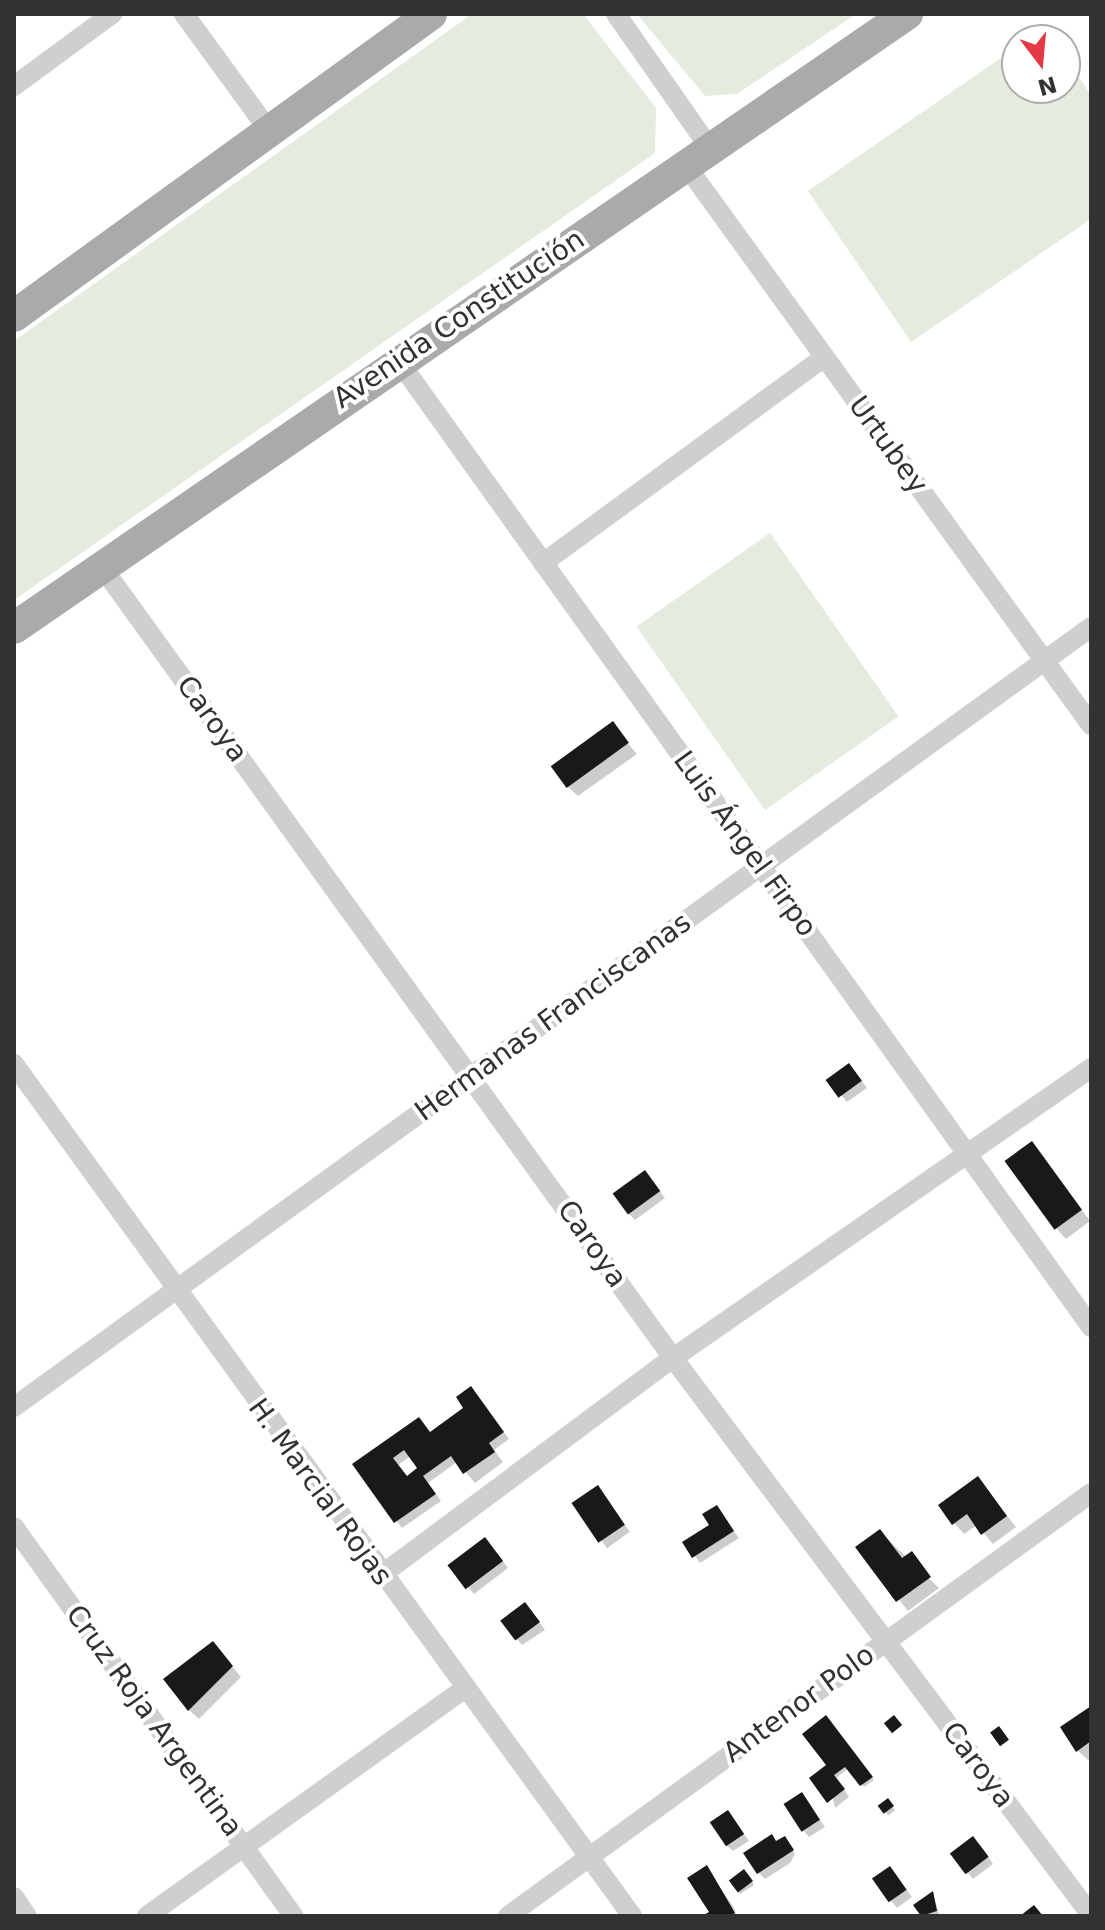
<!DOCTYPE html>
<meta charset="utf-8">
<style>
body{margin:0}
#map{position:relative;width:1105px;height:1930px;overflow:hidden;background:#fff;font-family:"DejaVu Sans",sans-serif}
div>[style]{position:absolute}
.green>*{inset:0;background:#e5ebde;transform-origin:0 0}
.shadow>*{inset:0;background:#0003;transform-origin:0 0}
.building>*{inset:0;background:#191919;transform-origin:0 0}
.minor>*{height:20px;margin:-10px;padding:0 10px;transform-origin:10px;border-radius:10px;background:#cfcfcf}
.primary>*{height:32px;margin:-16px;padding:0 16px;transform-origin:16px;border-radius:16px;background:#aaa}
span{translate:-50% -50%;white-space:nowrap;text-align:center;line-height:1.15;-webkit-text-stroke:8px #fff;paint-order:stroke}
.street-label{font-size:28px;color:#323232}
.frame{position:absolute;inset:0;border:16px solid #323232;pointer-events:none}
.north{position:absolute;left:1001px;top:24px;width:80px;height:80px;box-sizing:border-box;background:#fff;border:2px solid #adadad;border-radius:50%;rotate:164deg;font-size:22px;font-weight:700;line-height:32px;text-align:center;color:#323232}
.north::after{content:'';display:block;margin:auto;width:28px;height:36px;background:#e43945;clip-path:polygon(50% 0,100% 100%,50% 72%,0 100%)}
</style>
<div id="map">
<div class="green">
<i style="clip-path:polygon(472px 14px,583px 14px,656px 108px,655px 153px,14px 600px,14px 341px)"></i>
<i style="clip-path:polygon(637px 14px,856px 14px,737px 94px,705px 96px)"></i>
<i style="clip-path:polygon(1017px 47px,1017px 88px,1065px 88px,1065px 57px,1091px 95px,1091px 219px,911px 342px,808px 191px)"></i>
<i style="left:770px;top:533px;width:224px;height:163px;rotate:55deg"></i>
</div>
<div class="shadow">
<i style="clip-path:polygon(618px 732px,637px 754px,578px 796px,567px 786px)"></i>
<i style="clip-path:polygon(855px 1072px,867px 1088px,847px 1102px,829px 1080px)"></i>
<i style="clip-path:polygon(1032px 1144px,1090px 1221px,1066px 1239px,1056px 1228px)"></i>
<i style="clip-path:polygon(645px 1172px,665px 1198px,635px 1220px,628px 1213px)"></i>
<i style="clip-path:polygon(evenodd,471px 1388px,509px 1439px,494px 1450px,503px 1462px,475px 1483px,457px 1462px,428px 1483px,441px 1501px,402px 1528px,355px 1465px,431px 1433px,463px 1410px,471px 1388px,411px 1456px,420px 1469px,408px 1478px,398px 1465px,411px 1456px)"></i>
<i style="clip-path:polygon(978px 1479px,1016px 1527px,993px 1544px,977px 1525px,964px 1534px,954px 1523px)"></i>
<i style="left:598px;top:1488px;width:54px;height:28px;rotate:54deg"></i>
<i style="clip-path:polygon(716px 1507px,739px 1538px,700px 1563px,685px 1543px,711px 1526px)"></i>
<i style="clip-path:polygon(880px 1532px,939px 1588px,908px 1611px,858px 1548px)"></i>
<i style="clip-path:polygon(491px 1546px,508px 1568px,474px 1594px,451px 1566px)"></i>
<i style="clip-path:polygon(531px 1611px,545px 1630px,522px 1645px,502px 1620px)"></i>
<i style="clip-path:polygon(213px 1644px,241px 1677px,199px 1719px,189px 1710px)"></i>
<i style="clip-path:polygon(1091px 1709px,1091px 1758px,1088px 1760px,1077px 1750px)"></i>
<i style="clip-path:polygon(854px 1754px,874px 1780px,864px 1787px,849px 1768px,836px 1778px,849px 1797px,835px 1808px,826px 1767px)"></i>
<i style="clip-path:polygon(802px 1795px,825px 1827px,809px 1837px,803px 1830px)"></i>
<i style="left:887px;top:1800px;width:13px;height:9px;rotate:51deg"></i>
<i style="clip-path:polygon(728px 1813px,749px 1841px,733px 1851px,726px 1845px)"></i>
<i style="clip-path:polygon(787px 1842px,795px 1854px,790px 1863px,765px 1879px,758px 1872px,778px 1843px)"></i>
<i style="clip-path:polygon(980px 1845px,993px 1864px,973px 1879px,953px 1854px)"></i>
<i style="clip-path:polygon(706px 1868px,733px 1906px,737px 1916px,706px 1916px,712px 1912px)"></i>
<i style="clip-path:polygon(747px 1874px,754px 1885px,740px 1894px,730px 1880px)"></i>
<i style="clip-path:polygon(896px 1875px,912px 1897px,897px 1908px,874px 1880px)"></i>
<i style="clip-path:polygon(933px 1894px,939px 1914px,923px 1916px,916px 1906px)"></i>
</div>
<div class="building">
<i style="left:613px;top:721px;width:27px;height:77px;rotate:54deg"></i>
<i style="left:849px;top:1063px;width:22px;height:29px;rotate:54deg"></i>
<i style="left:1032px;top:1141px;width:85px;height:34px;rotate:54deg"></i>
<i style="left:645px;top:1170px;width:26px;height:40px;rotate:54deg"></i>
<i style="clip-path:polygon(evenodd,471px 1386px,504px 1432px,489px 1443px,495px 1452px,463px 1474px,451px 1456px,423px 1476px,436px 1494px,394px 1523px,352px 1464px,419px 1417px,430px 1432px,463px 1408px,456px 1397px,471px 1386px,404px 1450px,417px 1468px,407px 1476px,393px 1458px,404px 1450px)"></i>
<i style="clip-path:polygon(978px 1476px,1007px 1516px,981px 1535px,967px 1514px,952px 1525px,938px 1505px)"></i>
<i style="left:598px;top:1485px;width:48px;height:32px;rotate:56deg"></i>
<i style="clip-path:polygon(717px 1505px,734px 1531px,692px 1558px,682px 1542px,709px 1525px,702px 1514px)"></i>
<i style="clip-path:polygon(880px 1529px,902px 1558px,912px 1551px,931px 1577px,896px 1602px,855px 1547px)"></i>
<i style="left:485px;top:1537px;width:30px;height:47px;rotate:53deg"></i>
<i style="left:525px;top:1602px;width:25px;height:31px;rotate:53deg"></i>
<i style="clip-path:polygon(213px 1641px,233px 1666px,188px 1711px,163px 1679px)"></i>
<i style="clip-path:polygon(1091px 1706px,1091px 1741px,1076px 1752px,1060px 1727px)"></i>
<i style="clip-path:polygon(826px 1715px,873px 1777px,860px 1786px,845px 1767px,834px 1775px,845px 1789px,827px 1803px,809px 1778px,826px 1765px,802px 1734px)"></i>
<i style="left:894px;top:1715px;width:13px;height:13px;rotate:51deg"></i>
<i style="left:999px;top:1726px;width:17px;height:11px;rotate:54deg"></i>
<i style="left:802px;top:1792px;width:33px;height:22px;rotate:57deg"></i>
<i style="left:888px;top:1798px;width:10px;height:13px;rotate:53deg"></i>
<i style="left:728px;top:1810px;width:29px;height:22px;rotate:56deg"></i>
<i style="clip-path:polygon(772px 1834px,776px 1841px,785px 1836px,794px 1850px,757px 1874px,743px 1853px)"></i>
<i style="left:973px;top:1836px;width:26px;height:29px;rotate:53deg"></i>
<i style="clip-path:polygon(707px 1865px,735px 1913px,730px 1916px,702px 1916px,709px 1912px,687px 1878px)"></i>
<i style="left:890px;top:1866px;width:29px;height:22px;rotate:55deg"></i>
<i style="left:744px;top:1869px;width:15px;height:19px;rotate:53deg"></i>
<i style="clip-path:polygon(933px 1891px,937px 1911px,921px 1916px,913px 1905px)"></i>
<i style="clip-path:polygon(1034px 1905px,1043px 1916px,1020px 1916px)"></i>
</div>
<div class="minor">
<i style="left:184px;top:14px;width:146px;rotate:53.9deg"></i>
<i style="left:616px;top:14px;width:162px;rotate:55deg"></i>
<i style="left:14px;top:86px;width:122px;rotate:-36.3deg"></i>
<i style="left:685px;top:164px;width:693px;rotate:54.11deg"></i>
<i style="left:398px;top:360px;width:1190px;rotate:54.37deg"></i>
<i style="left:543px;top:563px;width:348px;rotate:-36.2deg"></i>
<i style="left:102px;top:567px;width:976px;rotate:54.18deg"></i>
<i style="left:673px;top:1358px;width:696px;rotate:53.11deg"></i>
<i style="left:14px;top:1064px;width:1053px;rotate:54.04deg"></i>
<i style="left:14px;top:1407px;width:1330px;rotate:-35.91deg"></i>
<i style="left:14px;top:1527px;width:479px;rotate:54.3deg"></i>
<i style="left:380px;top:1576px;width:365px;rotate:-36.7deg"></i>
<i style="left:673px;top:1358px;width:509px;rotate:-34.75deg"></i>
<i style="left:14px;top:1897px;width:23px;rotate:56deg"></i>
<i style="left:147px;top:1916px;width:388px;rotate:-35.6deg"></i>
<i style="left:508px;top:1916px;width:720px;rotate:-35.96deg"></i>
</div>
<div class="primary">
<i style="left:14px;top:316px;width:515px;rotate:-35.91deg"></i>
<i style="left:14px;top:628px;width:1084px;rotate:-34.51deg"></i>
</div>
<div class="street-label">
<span style="left:459px;top:319px;rotate:-34deg">Avenida Constitución</span>
<span style="left:888px;top:445px;rotate:54deg">Urtubey</span>
<span style="left:212px;top:719px;rotate:54deg">Caroya</span>
<span style="left:745px;top:844px;rotate:54deg">Luis Ángel Firpo</span>
<span style="left:553px;top:1017px;rotate:-36deg">Hermanas Franciscanas</span>
<span style="left:592px;top:1244px;rotate:55deg">Caroya</span>
<span style="left:320px;top:1492px;rotate:54deg">H. Marcial Rojas</span>
<span style="left:799px;top:1704px;rotate:-36deg">Antenor Polo</span>
<span style="left:154px;top:1721px;rotate:54deg">Cruz Roja Argentina</span>
<span style="left:978px;top:1765px;rotate:53deg">Caroya</span>
</div>
<div class="frame"></div>
<div class="north">N</div>
</div>
